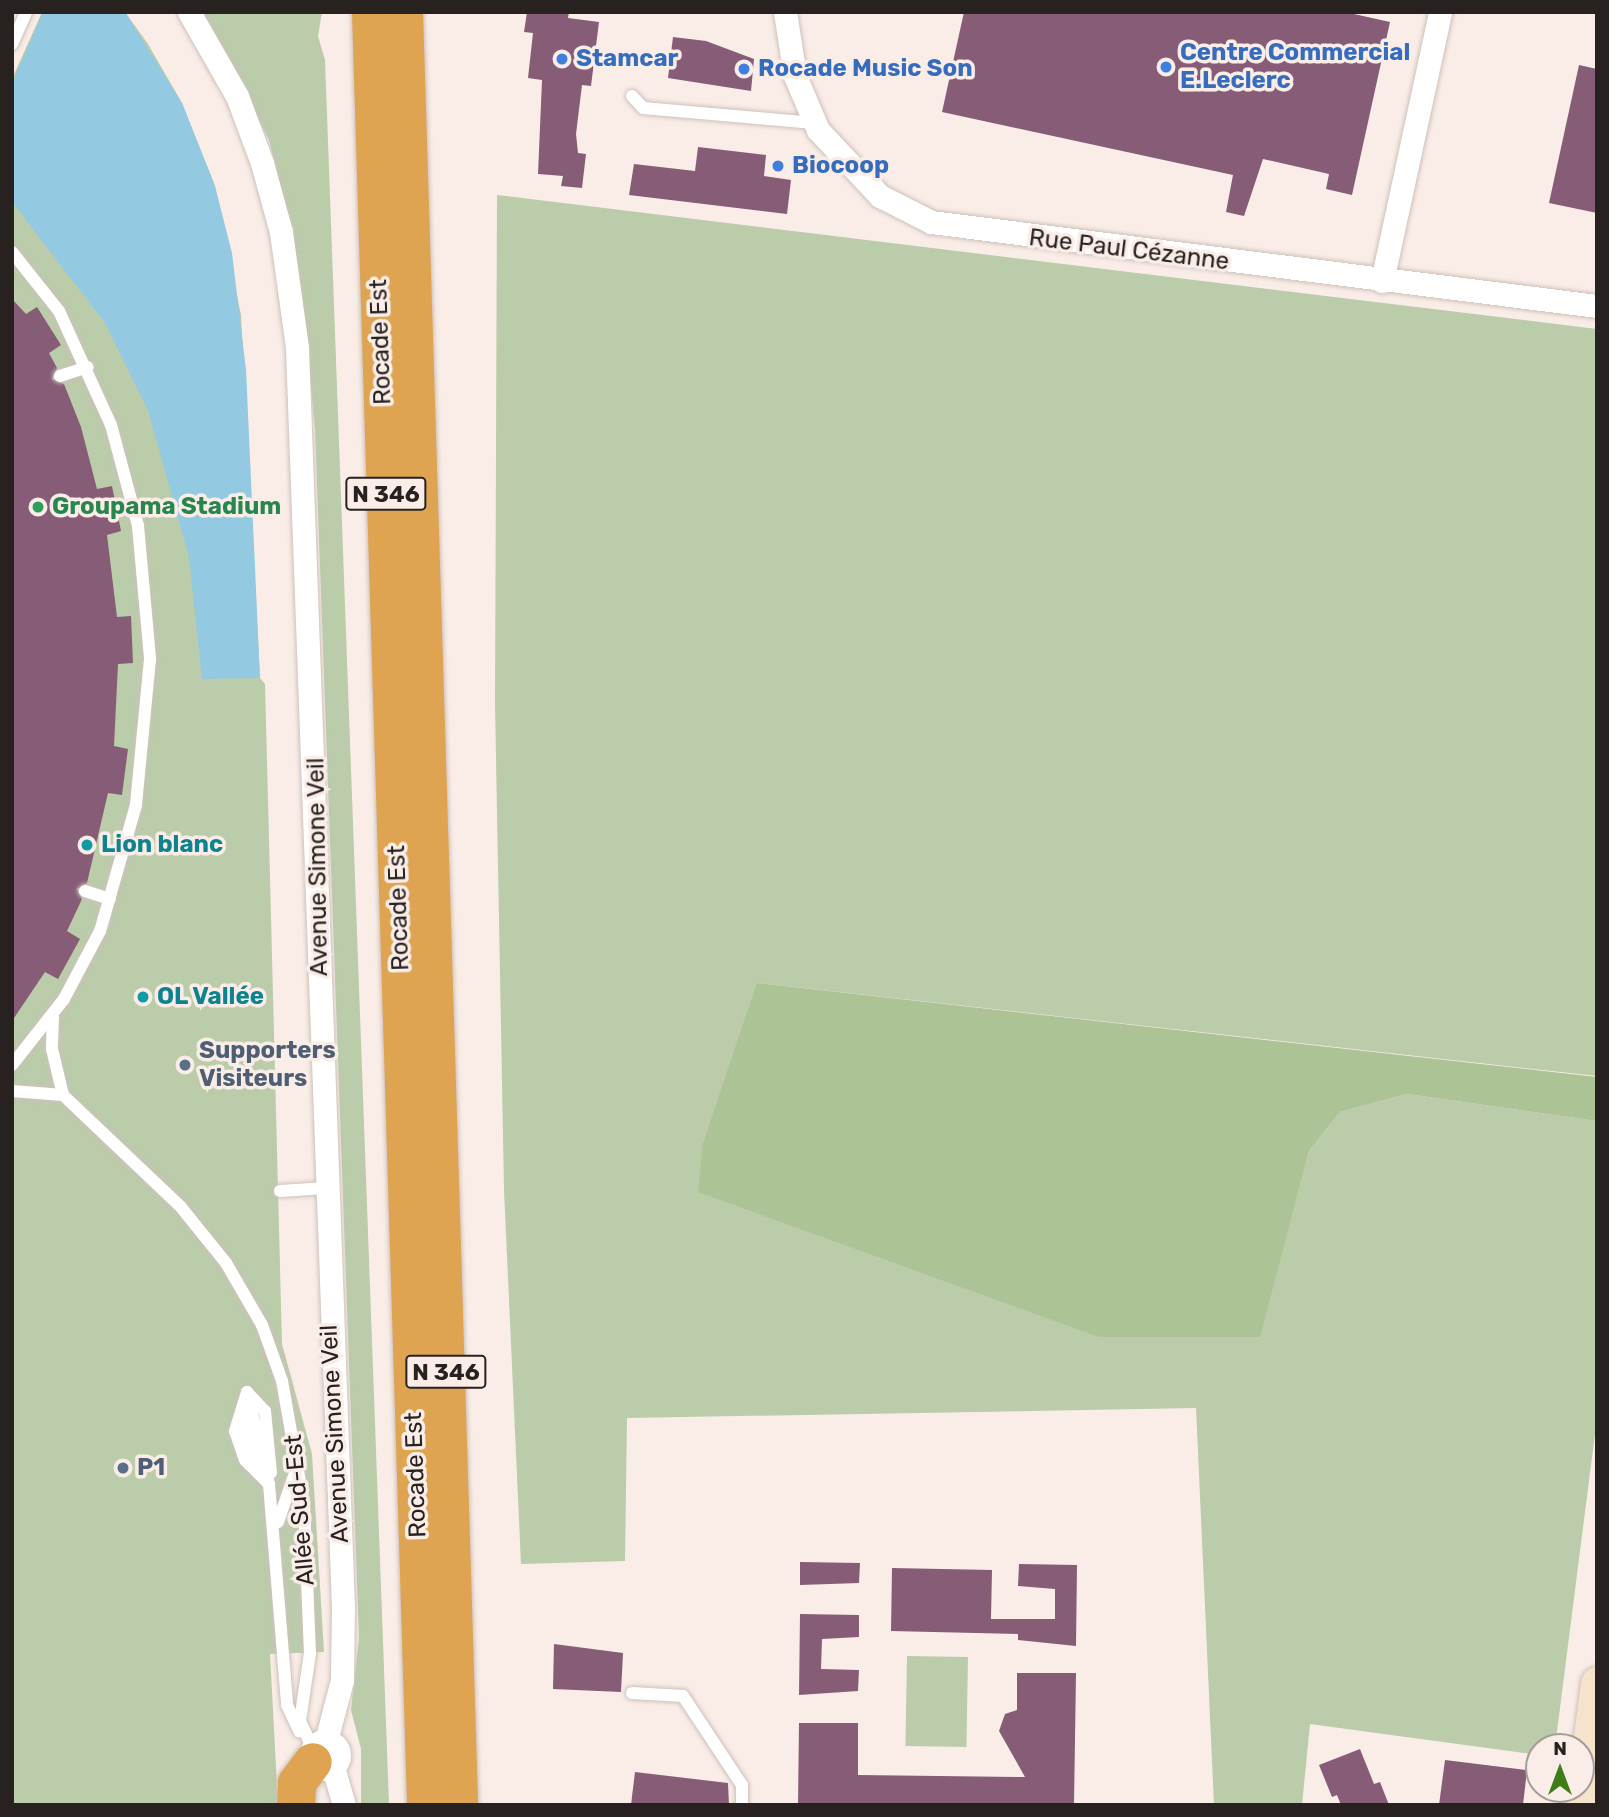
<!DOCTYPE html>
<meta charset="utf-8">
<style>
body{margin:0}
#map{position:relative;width:1609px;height:1817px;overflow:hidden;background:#faede7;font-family:Rubik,sans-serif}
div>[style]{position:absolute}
.green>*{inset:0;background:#baccaa;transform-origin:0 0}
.forest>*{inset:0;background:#acc396}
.water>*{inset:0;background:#93c9e1}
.building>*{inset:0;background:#865c76}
.roads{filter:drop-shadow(0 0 2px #cec1bb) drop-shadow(0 0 2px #cec1bb)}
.lane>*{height:12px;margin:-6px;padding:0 6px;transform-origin:6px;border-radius:6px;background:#fff}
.street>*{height:23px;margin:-11.5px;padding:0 11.5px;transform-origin:11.5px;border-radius:11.5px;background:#fff}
.street>.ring{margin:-11.5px;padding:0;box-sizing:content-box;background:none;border:23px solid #fff;border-radius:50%}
.secondary>*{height:33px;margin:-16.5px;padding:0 16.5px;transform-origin:16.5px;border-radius:16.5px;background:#f5e4cb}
.highway>*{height:38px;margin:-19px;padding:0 19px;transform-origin:19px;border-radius:19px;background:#dea452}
.dots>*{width:19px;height:19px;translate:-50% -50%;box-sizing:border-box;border:4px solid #faede7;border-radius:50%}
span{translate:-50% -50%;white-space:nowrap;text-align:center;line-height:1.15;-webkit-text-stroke:7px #faede7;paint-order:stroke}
.shield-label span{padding:2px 5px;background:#faede7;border:2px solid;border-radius:5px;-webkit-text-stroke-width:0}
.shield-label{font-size:23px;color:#272220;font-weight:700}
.shop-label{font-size:24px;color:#366cbe;font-weight:700}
.left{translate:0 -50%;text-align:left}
.street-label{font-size:24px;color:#272220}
.leisure-label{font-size:24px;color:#27864d;font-weight:700}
.culture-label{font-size:24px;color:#0d838f;font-weight:700}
.service-label{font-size:24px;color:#4e5e75;font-weight:700}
.frame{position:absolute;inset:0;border:14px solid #272220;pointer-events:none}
.north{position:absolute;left:1525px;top:1733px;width:70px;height:70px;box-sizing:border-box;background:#faede7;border:2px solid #a69c97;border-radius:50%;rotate:0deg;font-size:19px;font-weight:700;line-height:28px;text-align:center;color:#272220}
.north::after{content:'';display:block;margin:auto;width:24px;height:32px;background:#3e7c18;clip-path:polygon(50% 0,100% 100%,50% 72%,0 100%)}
</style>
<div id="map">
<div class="green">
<i style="clip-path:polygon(42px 12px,125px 12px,148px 44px,182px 103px,215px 186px,241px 315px,260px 678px,265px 684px,282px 1344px,312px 1454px,324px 1652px,270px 1654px,278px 1805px,12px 1805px,12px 79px)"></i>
<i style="clip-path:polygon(202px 12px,322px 12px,318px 36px,325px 60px,389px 1805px,361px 1805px,361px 1749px,351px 1710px,359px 1638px,315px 429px,305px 325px,291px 229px,269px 140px)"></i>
<i style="clip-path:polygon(497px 195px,1597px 329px,1597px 1076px,758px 983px,703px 1142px,1259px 1337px,1309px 1151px,1340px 1112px,1407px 1094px,1597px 1121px,1597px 1418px,1555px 1747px,1539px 1747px,1539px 1755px,1310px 1724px,1302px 1805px,1214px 1805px,1196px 1408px,627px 1418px,625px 1561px,521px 1564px,504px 1190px,495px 704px)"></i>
<i style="left:907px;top:1656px;width:61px;height:90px;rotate:1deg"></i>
</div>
<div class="forest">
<i style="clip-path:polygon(757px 983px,1597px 1077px,1597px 1121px,1407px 1094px,1340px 1112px,1309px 1151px,1260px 1337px,1099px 1337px,698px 1192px,703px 1142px)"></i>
</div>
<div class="water">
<i style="clip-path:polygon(43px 12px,125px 12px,182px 103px,215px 186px,232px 253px,246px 370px,260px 678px,202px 679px,189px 557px,148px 410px,105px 323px,12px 202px,12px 83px)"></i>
</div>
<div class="building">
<i style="clip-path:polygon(527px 12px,569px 12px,568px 18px,599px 22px,591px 86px,582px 85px,576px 134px,578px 153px,586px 154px,582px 188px,561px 186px,563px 176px,538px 174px,542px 80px,528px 78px,533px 33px,524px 32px)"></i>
<i style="clip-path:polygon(964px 12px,1345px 12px,1390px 22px,1352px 195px,1326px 189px,1329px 174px,1263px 159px,1244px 216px,1226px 212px,1233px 175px,942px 112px)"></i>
<i style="clip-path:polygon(673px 37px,706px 41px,754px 59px,751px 91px,668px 78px)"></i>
<i style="clip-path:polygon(1579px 65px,1597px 69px,1597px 213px,1549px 203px)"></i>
<i style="clip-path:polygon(698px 147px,766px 155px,764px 176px,791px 180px,787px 214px,629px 195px,634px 164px,695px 171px)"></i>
<i style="clip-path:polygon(12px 299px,26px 314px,37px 307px,61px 345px,49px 353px,57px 368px,52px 379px,64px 384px,81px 427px,97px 489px,112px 486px,121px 531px,107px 535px,117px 617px,131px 616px,133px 663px,118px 664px,114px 746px,128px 749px,122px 795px,108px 793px,87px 883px,77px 889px,82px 899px,67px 931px,80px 939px,58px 979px,45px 972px,12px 1021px)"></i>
<i style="clip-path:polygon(800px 1562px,860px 1563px,859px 1583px,800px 1585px)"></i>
<i style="clip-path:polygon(1019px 1564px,1077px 1565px,1076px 1646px,1018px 1640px,1018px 1634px,891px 1631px,892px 1568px,992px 1570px,991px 1619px,1055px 1619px,1055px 1589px,1018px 1586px)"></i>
<i style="clip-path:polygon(800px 1614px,859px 1615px,859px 1637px,822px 1639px,821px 1669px,859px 1670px,858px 1691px,799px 1695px)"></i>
<i style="clip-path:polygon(554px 1644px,623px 1653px,621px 1692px,553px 1689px)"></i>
<i style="clip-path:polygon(1017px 1673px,1076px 1673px,1074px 1805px,798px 1805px,799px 1723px,858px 1723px,858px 1775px,1025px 1777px,999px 1731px,1005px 1714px,1017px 1710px)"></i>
<i style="clip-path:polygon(1360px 1749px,1374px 1784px,1380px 1782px,1389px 1805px,1341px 1805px,1337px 1795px,1332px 1797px,1319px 1765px)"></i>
<i style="clip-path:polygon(1445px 1760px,1527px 1770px,1523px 1805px,1439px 1805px)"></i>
<i style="clip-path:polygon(635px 1772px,728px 1783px,729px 1805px,631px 1805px)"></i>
</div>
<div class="roads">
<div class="lane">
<i style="left:12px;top:44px;width:35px;rotate:-66deg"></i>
<i style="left:632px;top:96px;width:16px;rotate:47deg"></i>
<i style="left:643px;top:108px;width:172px;rotate:5deg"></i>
<i style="left:12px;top:252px;width:75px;rotate:51.5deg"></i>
<i style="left:59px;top:311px;width:125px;rotate:65.5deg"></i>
<i style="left:111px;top:425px;width:105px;rotate:75deg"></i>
<i style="left:138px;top:526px;width:134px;rotate:84.8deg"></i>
<i style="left:150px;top:659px;width:147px;rotate:95.5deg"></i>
<i style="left:136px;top:805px;width:131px;rotate:105.9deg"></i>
<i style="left:100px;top:931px;width:77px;rotate:117.9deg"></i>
<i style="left:64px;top:999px;width:84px;rotate:128.2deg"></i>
<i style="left:60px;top:376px;width:29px;rotate:-18deg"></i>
<i style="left:85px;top:891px;width:26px;rotate:18deg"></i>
<i style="left:53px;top:1016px;width:33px;rotate:92deg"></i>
<i style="left:52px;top:1049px;width:47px;rotate:76.6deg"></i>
<i style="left:63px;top:1095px;width:161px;rotate:43.5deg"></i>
<i style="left:180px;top:1206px;width:73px;rotate:51.1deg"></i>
<i style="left:226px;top:1263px;width:72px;rotate:59.9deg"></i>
<i style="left:262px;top:1325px;width:59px;rotate:70.3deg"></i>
<i style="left:282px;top:1381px;width:126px;rotate:79.9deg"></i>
<i style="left:304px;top:1505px;width:148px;rotate:87.7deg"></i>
<i style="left:310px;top:1653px;width:69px;rotate:98.4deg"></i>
<i style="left:300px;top:1721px;width:31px;rotate:65deg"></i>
<i style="left:12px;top:1091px;width:51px;rotate:4.5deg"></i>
<i style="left:280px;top:1191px;width:46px;rotate:-3.7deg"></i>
<i style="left:247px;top:1392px;width:95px;rotate:76.6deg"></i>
<i style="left:269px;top:1484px;width:222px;rotate:85.3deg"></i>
<i style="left:287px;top:1705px;width:29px;rotate:65deg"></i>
<i style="left:247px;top:1392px;width:41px;rotate:107.1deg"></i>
<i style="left:235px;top:1431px;width:31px;rotate:71deg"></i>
<i style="left:245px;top:1460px;width:34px;rotate:45deg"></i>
<i style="left:247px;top:1392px;width:26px;rotate:47deg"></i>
<i style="left:265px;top:1411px;width:62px;rotate:84.5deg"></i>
<i style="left:245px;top:1403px;width:40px;rotate:85.7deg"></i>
<i style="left:248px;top:1443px;width:28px;rotate:64deg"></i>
<i style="left:278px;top:1522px;width:58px;rotate:-70.9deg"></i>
<i style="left:632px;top:1693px;width:51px;rotate:3.4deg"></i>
<i style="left:683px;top:1696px;width:107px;rotate:56.5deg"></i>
<i style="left:742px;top:1785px;width:20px;rotate:90deg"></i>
</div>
<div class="street">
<i style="left:189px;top:12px;width:97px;rotate:60.3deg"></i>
<i style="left:237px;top:96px;width:72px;rotate:69.5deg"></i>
<i style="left:262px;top:163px;width:72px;rotate:74.6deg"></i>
<i style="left:281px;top:232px;width:117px;rotate:82.1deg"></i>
<i style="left:297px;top:348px;width:1259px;rotate:87.91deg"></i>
<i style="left:343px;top:1606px;width:74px;rotate:90.8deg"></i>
<i style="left:342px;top:1680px;width:63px;rotate:104.7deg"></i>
<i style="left:785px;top:12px;width:65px;rotate:81.1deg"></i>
<i style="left:795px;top:76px;width:59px;rotate:66.9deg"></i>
<i style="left:818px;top:130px;width:91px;rotate:46.8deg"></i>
<i style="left:880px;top:196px;width:57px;rotate:27deg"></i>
<i style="left:931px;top:222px;width:671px;rotate:7.19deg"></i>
<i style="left:1382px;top:281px;width:275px;rotate:-77.8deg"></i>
<i class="ring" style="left:311px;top:1741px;width:5px;height:5px"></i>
<i style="left:333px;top:1767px;width:40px;rotate:74deg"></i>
</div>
<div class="secondary">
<i style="left:1581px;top:1805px;width:123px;rotate:-82.5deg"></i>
</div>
<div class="highway">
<i style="left:371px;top:12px;width:1794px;rotate:88.24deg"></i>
<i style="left:404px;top:12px;width:1794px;rotate:88.24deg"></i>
<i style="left:296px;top:1805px;width:22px;rotate:-87deg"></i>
<i style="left:297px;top:1783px;width:26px;rotate:-53deg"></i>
</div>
</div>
<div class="dots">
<i style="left:562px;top:59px;background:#3f7fe0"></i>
<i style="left:1166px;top:67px;background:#3f7fe0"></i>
<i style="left:744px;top:69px;background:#3f7fe0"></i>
<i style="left:778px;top:166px;background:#3f7fe0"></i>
<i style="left:38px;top:507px;background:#2e9e5b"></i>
<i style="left:87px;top:845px;background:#0f9aa8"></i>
<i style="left:143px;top:997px;background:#0f9aa8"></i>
<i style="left:185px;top:1065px;background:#5c6f8a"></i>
<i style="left:123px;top:1468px;background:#5c6f8a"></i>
</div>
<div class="shield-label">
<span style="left:386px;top:494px">N 346</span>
<span style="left:446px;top:1372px">N 346</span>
</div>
<div class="shop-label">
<span class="left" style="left:1180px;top:67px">Centre Commercial<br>E.Leclerc</span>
<span class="left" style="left:576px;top:59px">Stamcar</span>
<span class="left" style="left:758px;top:69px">Rocade Music Son</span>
<span class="left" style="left:792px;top:166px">Biocoop</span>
</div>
<div class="street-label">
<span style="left:1129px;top:250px;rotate:7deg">Rue Paul Cézanne</span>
<span style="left:381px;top:342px;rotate:-92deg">Rocade Est</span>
<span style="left:318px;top:867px;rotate:-91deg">Avenue Simone Veil</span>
<span style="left:399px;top:908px;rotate:-92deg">Rocade Est</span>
<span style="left:335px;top:1434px;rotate:-93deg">Avenue Simone Veil</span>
<span style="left:416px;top:1475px;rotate:-92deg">Rocade Est</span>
<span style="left:300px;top:1510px;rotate:-95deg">Allée Sud-Est</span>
</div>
<div class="leisure-label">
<span class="left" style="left:52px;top:507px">Groupama Stadium</span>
</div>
<div class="culture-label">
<span class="left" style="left:101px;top:845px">Lion blanc</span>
<span class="left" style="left:157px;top:997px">OL Vallée</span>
</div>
<div class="service-label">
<span class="left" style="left:199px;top:1065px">Supporters<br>Visiteurs</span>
<span class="left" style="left:137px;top:1468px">P1</span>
</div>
<div class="frame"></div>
<div class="north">N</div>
</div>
